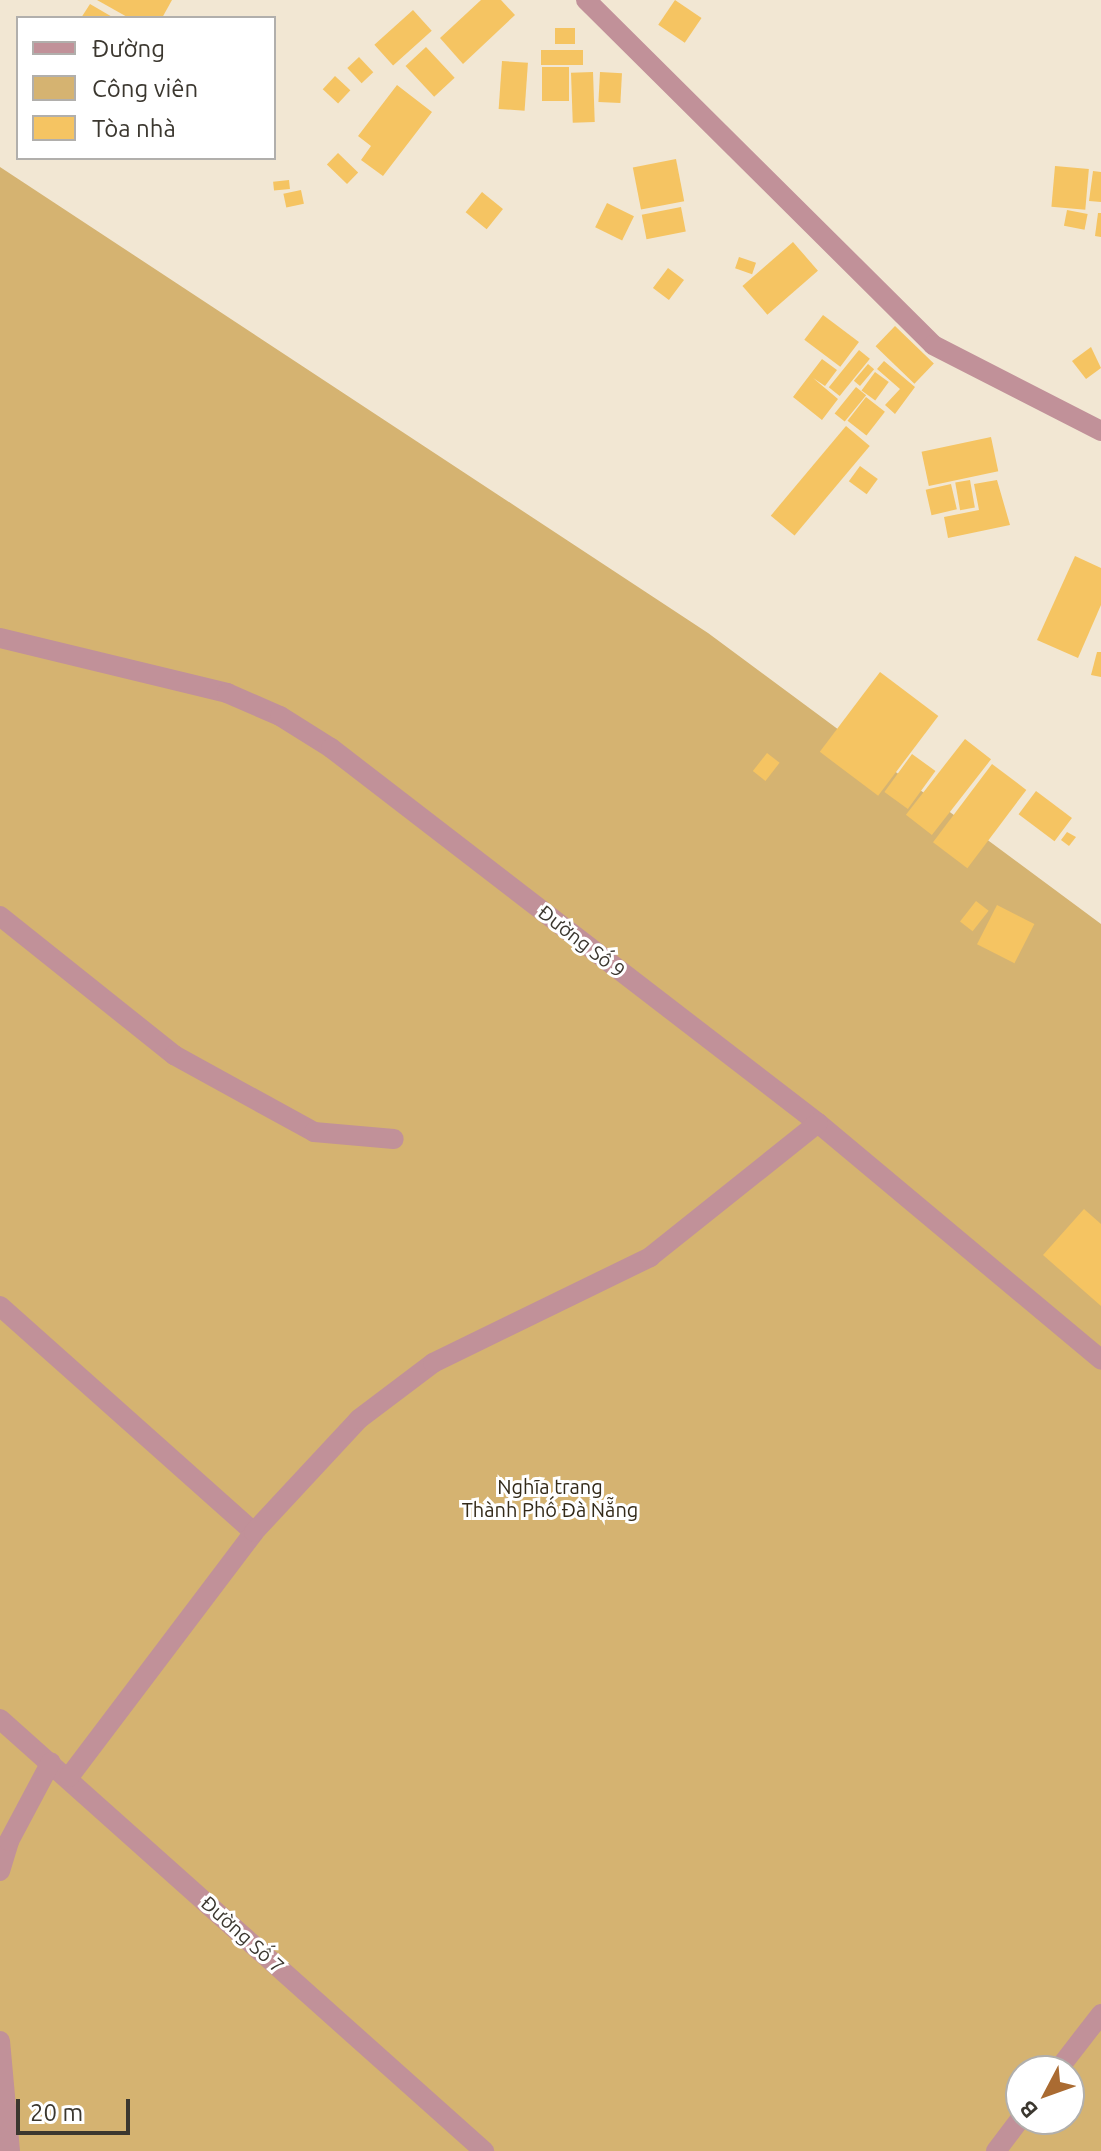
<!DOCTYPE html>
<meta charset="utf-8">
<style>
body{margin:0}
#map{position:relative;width:1101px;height:2151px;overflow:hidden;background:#f2e7d3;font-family:Ubuntu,sans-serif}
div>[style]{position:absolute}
.green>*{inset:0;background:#d5b371}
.building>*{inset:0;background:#f5c462;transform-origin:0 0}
.minor>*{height:20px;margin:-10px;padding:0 10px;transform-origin:10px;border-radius:10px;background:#c19199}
span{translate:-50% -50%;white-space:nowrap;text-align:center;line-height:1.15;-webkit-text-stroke:6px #fff;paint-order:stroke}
.street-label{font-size:20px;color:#3b372f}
.park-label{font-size:20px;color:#332a19}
.legend{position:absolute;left:16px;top:16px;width:260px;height:144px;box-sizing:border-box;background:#fff;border:2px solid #b1afac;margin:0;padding:10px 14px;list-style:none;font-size:24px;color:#3b372f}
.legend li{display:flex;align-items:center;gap:16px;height:40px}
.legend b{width:40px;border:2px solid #b1afac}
.north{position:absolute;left:1005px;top:2055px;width:80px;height:80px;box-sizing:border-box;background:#fff;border:2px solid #b1afac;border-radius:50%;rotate:229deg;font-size:22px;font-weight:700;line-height:32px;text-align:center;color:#3b372f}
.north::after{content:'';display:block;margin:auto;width:28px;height:36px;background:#aa6b32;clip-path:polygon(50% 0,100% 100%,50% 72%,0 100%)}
.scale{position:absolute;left:16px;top:2099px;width:114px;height:36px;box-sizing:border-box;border:4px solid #3b372f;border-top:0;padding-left:10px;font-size:24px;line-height:28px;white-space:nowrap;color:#3b372f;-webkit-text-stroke:6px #fff;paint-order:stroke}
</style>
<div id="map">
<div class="green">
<i style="clip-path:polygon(evenodd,0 167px,708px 633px,1101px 924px,1101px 2151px,0 2151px,0 167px,1021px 2071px,1069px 2071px,1069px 2119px,1021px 2119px,1021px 2071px)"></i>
</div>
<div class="building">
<i style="clip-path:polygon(97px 0,172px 0,162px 18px,129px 18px)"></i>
<i style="clip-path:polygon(481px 0,501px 0,515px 15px,463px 64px,440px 38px)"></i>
<i style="left:675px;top:0;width:32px;height:30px;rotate:34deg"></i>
<i style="clip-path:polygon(90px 4px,114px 18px,81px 18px)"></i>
<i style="left:413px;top:10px;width:28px;height:52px;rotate:48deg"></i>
<i style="left:555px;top:28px;width:20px;height:16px"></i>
<i style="left:426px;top:47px;width:42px;height:28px;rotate:47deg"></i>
<i style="left:541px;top:50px;width:42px;height:15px"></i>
<i style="left:359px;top:57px;width:21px;height:16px;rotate:47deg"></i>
<i style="left:502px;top:61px;width:26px;height:48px;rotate:4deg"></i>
<i style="left:542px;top:67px;width:27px;height:34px"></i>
<i style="left:593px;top:72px;width:50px;height:22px;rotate:88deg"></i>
<i style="left:600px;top:72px;width:22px;height:30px;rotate:3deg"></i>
<i style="left:335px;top:76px;width:21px;height:18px;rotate:43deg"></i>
<i style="clip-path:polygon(397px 85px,432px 112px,383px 176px,361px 160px,371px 146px,358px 136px)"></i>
<i style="left:338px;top:153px;width:28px;height:16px;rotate:44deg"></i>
<i style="left:676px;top:159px;width:43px;height:44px;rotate:79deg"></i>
<i style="left:1055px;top:166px;width:34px;height:41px;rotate:5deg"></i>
<i style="clip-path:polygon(1093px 171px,1101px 172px,1101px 202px,1089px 201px)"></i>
<i style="left:289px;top:180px;width:9px;height:16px;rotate:84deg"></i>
<i style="left:301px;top:190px;width:14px;height:18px;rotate:78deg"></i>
<i style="left:482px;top:192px;width:27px;height:26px;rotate:39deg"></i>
<i style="left:607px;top:203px;width:30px;height:27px;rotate:26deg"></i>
<i style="left:681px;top:207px;width:25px;height:40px;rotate:79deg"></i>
<i style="left:1067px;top:210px;width:21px;height:16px;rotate:11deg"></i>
<i style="clip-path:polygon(1098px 213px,1101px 213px,1101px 237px,1095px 236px)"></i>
<i style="left:793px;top:242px;width:38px;height:67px;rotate:49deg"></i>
<i style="left:739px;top:257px;width:18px;height:12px;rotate:19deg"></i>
<i style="left:668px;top:268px;width:20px;height:25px;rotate:37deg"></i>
<i style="left:823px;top:315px;width:45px;height:31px;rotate:37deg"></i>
<i style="left:895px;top:326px;width:54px;height:28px;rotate:44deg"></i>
<i style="clip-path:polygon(1091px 347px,1101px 368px,1086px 379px,1072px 361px)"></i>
<i style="left:859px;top:350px;width:14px;height:48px;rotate:39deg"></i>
<i style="clip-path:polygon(822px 359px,837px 370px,825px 386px,813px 378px,838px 399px,822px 420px,793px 397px)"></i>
<i style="clip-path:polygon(884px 361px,915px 387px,895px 414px,885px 405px,900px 389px,877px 369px)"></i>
<i style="left:868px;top:364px;width:8px;height:22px;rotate:40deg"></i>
<i style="left:875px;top:372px;width:17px;height:23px;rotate:36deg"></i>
<i style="left:856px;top:387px;width:13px;height:34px;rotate:39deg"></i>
<i style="left:866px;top:397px;width:24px;height:30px;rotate:38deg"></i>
<i style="left:846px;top:426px;width:31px;height:117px;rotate:40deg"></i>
<i style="left:991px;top:437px;width:35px;height:71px;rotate:78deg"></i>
<i style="left:860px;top:466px;width:22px;height:19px;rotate:36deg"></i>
<i style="left:970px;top:480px;width:28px;height:15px;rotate:80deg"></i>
<i style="clip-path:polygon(997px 480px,1010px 525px,948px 538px,944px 517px,979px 510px,974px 484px)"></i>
<i style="left:951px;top:484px;width:26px;height:26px;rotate:77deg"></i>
<i style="clip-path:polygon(1075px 556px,1101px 568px,1101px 605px,1078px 658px,1037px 640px)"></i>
<i style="clip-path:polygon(1097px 652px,1101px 652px,1101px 677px,1091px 675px)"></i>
<i style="left:880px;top:672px;width:73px;height:100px;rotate:37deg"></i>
<i style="left:965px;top:739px;width:33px;height:96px;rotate:38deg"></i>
<i style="left:767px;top:753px;width:16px;height:23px;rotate:38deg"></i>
<i style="left:912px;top:754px;width:29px;height:47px;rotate:36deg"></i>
<i style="left:992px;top:764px;width:43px;height:98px;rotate:37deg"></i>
<i style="left:1036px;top:791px;width:45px;height:29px;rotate:37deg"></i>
<i style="clip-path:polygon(1067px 832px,1076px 837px,1069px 846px,1061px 840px)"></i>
<i style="left:976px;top:901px;width:16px;height:26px;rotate:38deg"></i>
<i style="left:997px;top:905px;width:42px;height:44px;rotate:27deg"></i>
<i style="clip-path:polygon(1084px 1209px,1101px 1224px,1101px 1306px,1043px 1255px)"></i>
</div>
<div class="minor">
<i style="left:586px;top:0;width:489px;rotate:44.8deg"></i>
<i style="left:933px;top:345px;width:189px;rotate:27.1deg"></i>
<i style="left:0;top:638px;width:234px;rotate:13.6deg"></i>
<i style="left:227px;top:693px;width:58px;rotate:23.5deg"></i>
<i style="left:280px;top:716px;width:60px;rotate:32.1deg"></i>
<i style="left:331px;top:748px;width:615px;rotate:37.6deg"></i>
<i style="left:818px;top:1123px;width:369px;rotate:39.9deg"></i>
<i style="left:0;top:916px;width:223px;rotate:38.6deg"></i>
<i style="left:174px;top:1055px;width:160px;rotate:28.8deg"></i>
<i style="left:314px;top:1132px;width:80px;rotate:5deg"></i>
<i style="left:0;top:1306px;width:340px;rotate:41.7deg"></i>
<i style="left:0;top:1719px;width:649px;rotate:41.75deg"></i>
<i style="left:69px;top:1777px;width:307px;rotate:-52.9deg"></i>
<i style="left:254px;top:1532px;width:154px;rotate:-47.1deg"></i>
<i style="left:359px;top:1419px;width:93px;rotate:-37.1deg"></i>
<i style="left:433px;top:1363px;width:242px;rotate:-26deg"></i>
<i style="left:650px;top:1257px;width:215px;rotate:-38.6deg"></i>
<i style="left:0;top:1871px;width:31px;rotate:-73deg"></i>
<i style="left:9px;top:1841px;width:89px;rotate:-62deg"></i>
<i style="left:0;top:2041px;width:110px;rotate:84.8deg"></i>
<i style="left:1057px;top:2071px;width:72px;rotate:-52.3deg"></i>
<i style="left:996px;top:2151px;width:41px;rotate:-52.9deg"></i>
</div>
<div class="street-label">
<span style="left:582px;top:941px;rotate:38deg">Đường Số 9</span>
<span style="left:243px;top:1934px;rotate:42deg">Đường Số 7</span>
</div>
<div class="park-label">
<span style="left:550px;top:1498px">Nghĩa trang<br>Thành Phố Đà Nẵng</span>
</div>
<ul class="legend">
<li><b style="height:10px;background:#c19199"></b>Đường</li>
<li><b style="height:22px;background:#d5b371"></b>Công viên</li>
<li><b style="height:22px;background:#f5c462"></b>Tòa nhà</li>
</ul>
<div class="north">B</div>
<div class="scale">20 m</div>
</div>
